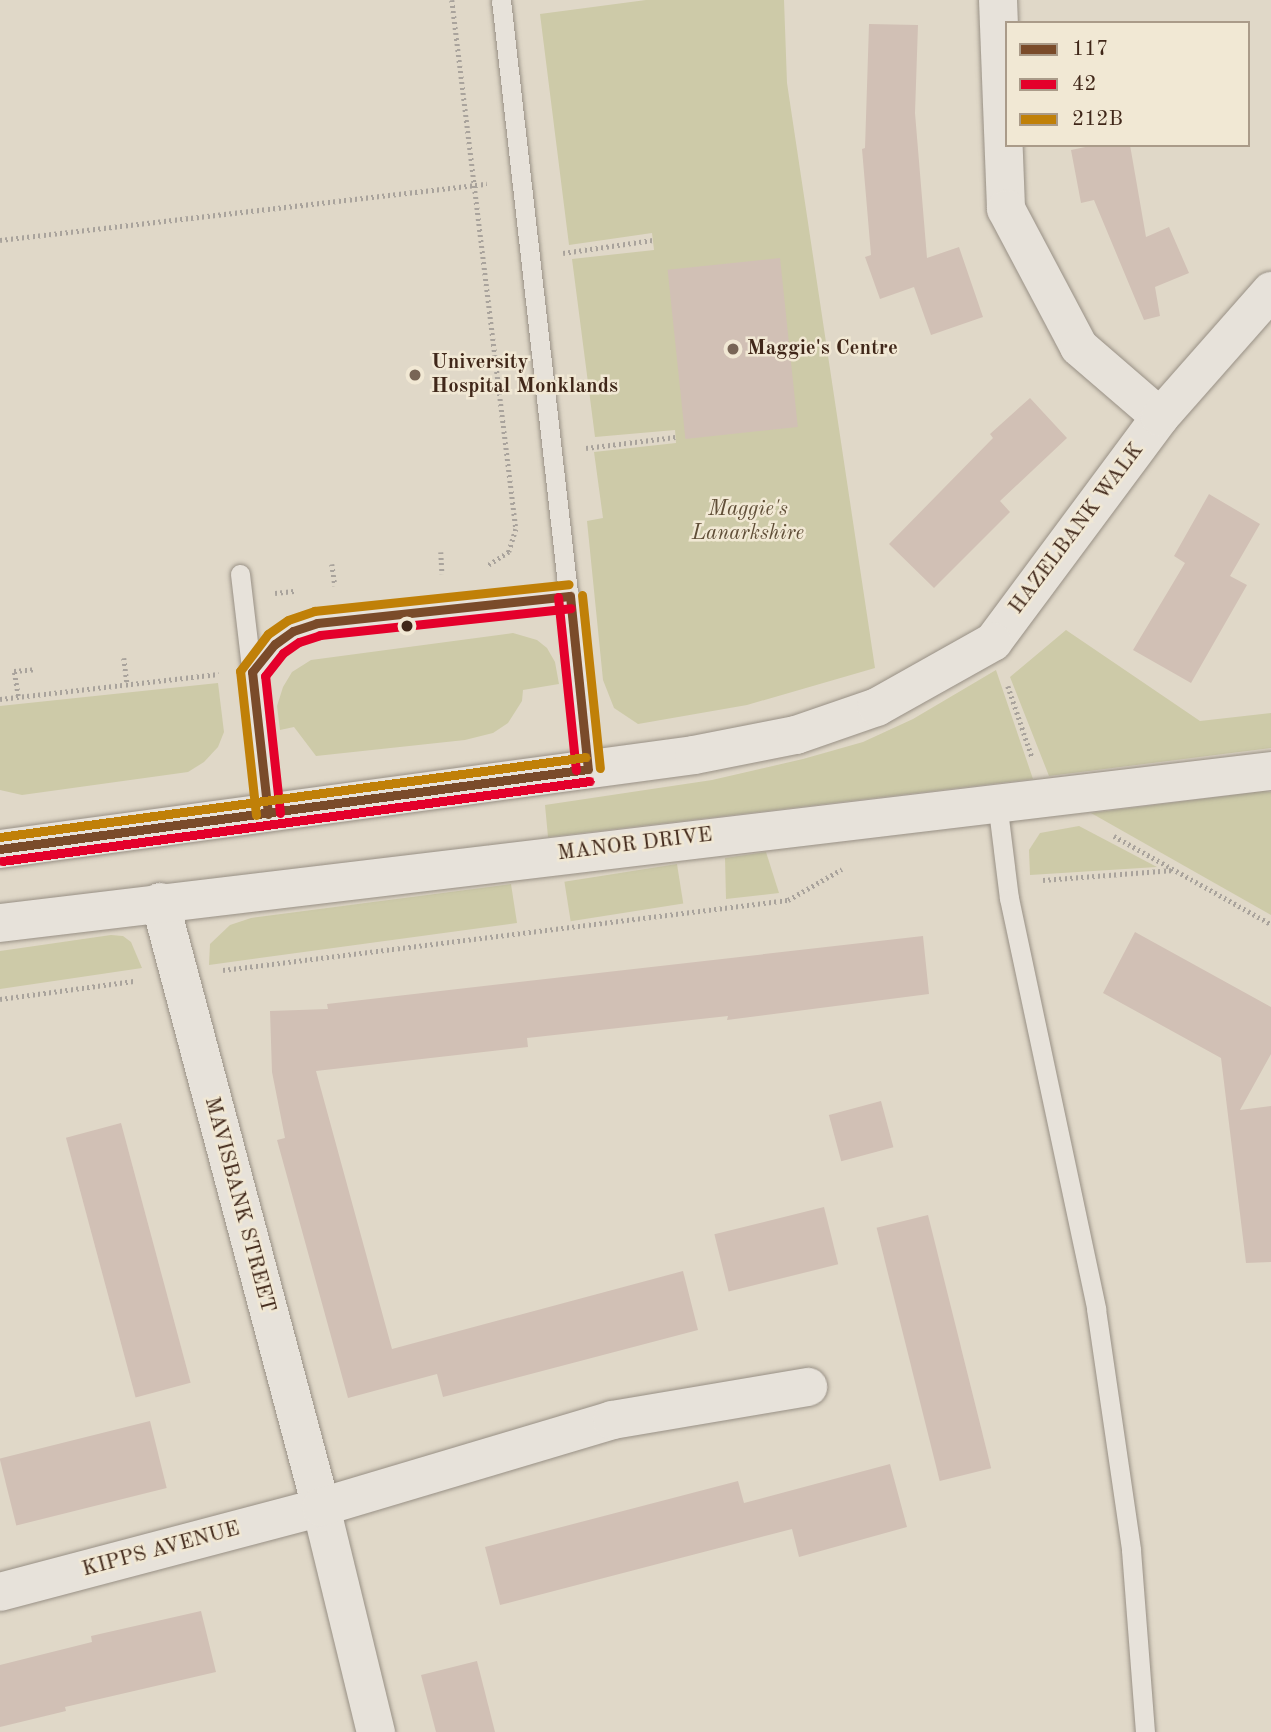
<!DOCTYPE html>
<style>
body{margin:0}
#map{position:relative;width:1271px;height:1732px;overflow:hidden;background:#e0d8c8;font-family:"Old Standard TT",serif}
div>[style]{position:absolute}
.green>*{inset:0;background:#cdcaa8;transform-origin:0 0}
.building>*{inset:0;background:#d1c0b5;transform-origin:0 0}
.path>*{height:4.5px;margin-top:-2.25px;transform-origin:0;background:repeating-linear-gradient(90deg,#a9a39c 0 2px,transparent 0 5.5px)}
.roads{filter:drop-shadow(0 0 2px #989085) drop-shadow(0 0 2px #989085)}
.service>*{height:19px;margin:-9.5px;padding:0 9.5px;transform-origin:9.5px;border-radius:9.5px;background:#e7e2da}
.minor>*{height:38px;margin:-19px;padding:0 19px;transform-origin:19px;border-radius:19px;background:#e7e2da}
.tertiary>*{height:38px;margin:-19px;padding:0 19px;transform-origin:19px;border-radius:19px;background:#e7e2da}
.bus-1>*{height:9px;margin:-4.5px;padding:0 4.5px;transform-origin:4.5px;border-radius:4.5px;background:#7a4b2a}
.bus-2>*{height:9px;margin:-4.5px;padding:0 4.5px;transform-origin:4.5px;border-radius:4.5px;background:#e4002b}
.bus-3>*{height:9px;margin:-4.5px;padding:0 4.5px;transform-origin:4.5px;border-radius:4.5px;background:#c08008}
.dots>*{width:19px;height:19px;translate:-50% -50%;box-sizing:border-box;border:4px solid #f1e8d4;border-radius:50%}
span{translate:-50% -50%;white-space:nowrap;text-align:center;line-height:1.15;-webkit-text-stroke:5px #f1e8d4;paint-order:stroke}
.poi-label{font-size:21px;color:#402719;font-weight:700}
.left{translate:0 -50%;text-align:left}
.park-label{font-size:21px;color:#5f4d36;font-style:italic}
.street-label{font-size:21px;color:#402719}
.legend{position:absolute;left:1005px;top:21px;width:245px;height:126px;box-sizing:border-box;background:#f1e8d4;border:2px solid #aa9b89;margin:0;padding:9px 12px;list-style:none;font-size:21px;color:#402719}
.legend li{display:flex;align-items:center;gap:14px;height:35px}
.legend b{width:35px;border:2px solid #aa9b89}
</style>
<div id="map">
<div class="green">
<i style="clip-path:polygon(646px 0,784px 0,787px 83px,875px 668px,747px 705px,638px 724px,614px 708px,603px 680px,587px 521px,603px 518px,594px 452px,676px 443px,675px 430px,595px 437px,572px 259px,654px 250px,652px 233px,569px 245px,540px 14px)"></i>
<i style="clip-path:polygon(1066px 630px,1200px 721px,1271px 713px,1271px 748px,1049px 776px,1010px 677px)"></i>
<i style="clip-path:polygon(513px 633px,537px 640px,547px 648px,555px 662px,559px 684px,523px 690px,522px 701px,508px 723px,493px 733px,465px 740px,316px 756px,294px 727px,280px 730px,277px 706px,283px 687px,292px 672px,311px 660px)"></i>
<i style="clip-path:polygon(996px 670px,1033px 779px,548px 837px,545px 805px,712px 780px,803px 759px,863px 742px,913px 719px)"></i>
<i style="clip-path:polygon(218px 683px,224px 732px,218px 747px,204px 762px,188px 772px,22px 795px,0 790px,0 706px)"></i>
<i style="clip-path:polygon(1271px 792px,1271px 915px,1091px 813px,1264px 791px)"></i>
<i style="clip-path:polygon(1079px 826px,1157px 867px,1030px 875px,1029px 850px,1040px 833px)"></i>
<i style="clip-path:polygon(766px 852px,779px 893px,726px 899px,725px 858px)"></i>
<i style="left:677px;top:864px;width:40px;height:114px;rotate:81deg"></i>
<i style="clip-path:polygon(511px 884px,517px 923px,209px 965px,210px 944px,230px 925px,251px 918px)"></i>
<i style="clip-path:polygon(111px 935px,123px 936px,131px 942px,142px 968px,0 989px,0 951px)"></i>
</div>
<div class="building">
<i style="clip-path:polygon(869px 24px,918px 25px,915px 113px,927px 258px,959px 247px,983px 317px,931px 335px,914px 287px,880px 299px,865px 257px,871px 255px,862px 149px,865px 148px)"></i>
<i style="clip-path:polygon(1095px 145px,1130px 145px,1146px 237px,1169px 227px,1189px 273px,1155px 287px,1160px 316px,1144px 320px,1094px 200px,1081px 203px,1071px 150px)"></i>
<i style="left:780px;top:258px;width:170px;height:113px;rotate:84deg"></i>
<i style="clip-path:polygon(1030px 398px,1067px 438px,1000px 501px,1010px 512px,934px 588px,889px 544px,993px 438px,990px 434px)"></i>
<i style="clip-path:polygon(1209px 494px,1260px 524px,1230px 576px,1247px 585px,1191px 683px,1133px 650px,1185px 563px,1174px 556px)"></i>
<i style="clip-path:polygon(1135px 932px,1271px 1007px,1271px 1054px,1240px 1110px,1271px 1106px,1271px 1262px,1246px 1263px,1221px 1058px,1103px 993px)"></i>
<i style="clip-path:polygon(923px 936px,929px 994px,727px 1020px,728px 1016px,527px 1038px,528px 1047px,316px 1071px,392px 1349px,683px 1271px,698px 1330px,443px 1397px,437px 1374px,348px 1398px,277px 1140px,285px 1138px,272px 1072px,270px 1011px,328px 1009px,327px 1004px)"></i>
<i style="left:881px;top:1101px;width:48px;height:54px;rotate:75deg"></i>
<i style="left:121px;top:1123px;width:269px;height:57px;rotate:75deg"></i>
<i style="left:824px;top:1207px;width:59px;height:113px;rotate:76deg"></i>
<i style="left:928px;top:1215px;width:261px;height:53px;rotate:76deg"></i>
<i style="left:150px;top:1421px;width:69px;height:155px;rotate:76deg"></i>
<i style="clip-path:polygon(890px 1464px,907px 1527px,799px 1557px,792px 1529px,500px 1605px,485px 1547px,738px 1481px,744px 1503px)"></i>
<i style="clip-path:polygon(201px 1611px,216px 1672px,65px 1707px,66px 1711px,0 1727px,0 1665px,92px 1642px,91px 1636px)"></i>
<i style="clip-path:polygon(477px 1661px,495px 1732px,436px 1732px,421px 1675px)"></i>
</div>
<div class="path">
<i style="left:452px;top:0;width:533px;rotate:83.1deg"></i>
<i style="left:516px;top:529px;width:24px;rotate:107deg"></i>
<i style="left:509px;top:552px;width:27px;rotate:147deg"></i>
<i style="left:0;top:240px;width:490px;rotate:-6.6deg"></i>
<i style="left:563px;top:253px;width:91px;rotate:-8.2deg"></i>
<i style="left:586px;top:448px;width:90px;rotate:-7deg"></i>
<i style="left:441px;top:552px;width:22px;rotate:87deg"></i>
<i style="left:332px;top:564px;width:22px;rotate:82deg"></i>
<i style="left:275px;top:593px;width:19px;rotate:-6deg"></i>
<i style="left:124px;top:658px;width:26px;rotate:83deg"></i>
<i style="left:1008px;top:686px;width:75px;rotate:71.3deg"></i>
<i style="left:18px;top:696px;width:25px;rotate:-99deg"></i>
<i style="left:14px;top:671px;width:21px;rotate:-5deg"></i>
<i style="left:0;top:699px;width:220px;rotate:-6.5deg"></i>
<i style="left:1114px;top:836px;width:180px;rotate:29.3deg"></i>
<i style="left:1043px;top:880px;width:131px;rotate:-4.4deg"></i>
<i style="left:223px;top:970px;width:569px;rotate:-7.06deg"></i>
<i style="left:788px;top:900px;width:62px;rotate:-29.9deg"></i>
<i style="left:0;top:999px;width:135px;rotate:-7.7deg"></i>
</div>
<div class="roads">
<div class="service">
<i style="left:501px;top:0;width:774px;rotate:83.55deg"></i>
<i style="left:240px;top:574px;width:242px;rotate:83.3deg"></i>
<i style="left:252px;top:672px;width:36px;rotate:-51deg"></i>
<i style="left:275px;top:644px;width:22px;rotate:-36deg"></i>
<i style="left:293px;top:631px;width:25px;rotate:-18deg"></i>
<i style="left:317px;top:623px;width:254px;rotate:-6.1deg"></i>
<i style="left:997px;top:802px;width:97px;rotate:82.9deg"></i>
<i style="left:1009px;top:898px;width:420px;rotate:78deg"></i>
<i style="left:1096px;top:1309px;width:244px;rotate:81.7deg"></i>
<i style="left:1131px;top:1550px;width:183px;rotate:85.6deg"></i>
</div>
<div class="minor">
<i style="left:998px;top:0;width:209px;rotate:87.8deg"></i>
<i style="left:1006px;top:209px;width:156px;rotate:62.1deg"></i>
<i style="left:1079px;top:347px;width:107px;rotate:40.8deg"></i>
<i style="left:993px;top:642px;width:280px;rotate:-53.4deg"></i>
<i style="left:1160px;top:417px;width:168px;rotate:-48.6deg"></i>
<i style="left:160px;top:902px;width:626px;rotate:75.1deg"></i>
<i style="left:321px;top:1507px;width:232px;rotate:76.3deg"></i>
<i style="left:0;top:923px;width:1280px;rotate:-6.82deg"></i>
<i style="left:0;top:1592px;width:332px;rotate:-14.8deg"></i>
<i style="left:321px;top:1507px;width:304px;rotate:-16.6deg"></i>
<i style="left:612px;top:1420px;width:199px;rotate:-9.6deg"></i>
</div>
<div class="tertiary">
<i style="left:0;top:849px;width:700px;rotate:-7.71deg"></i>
<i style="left:694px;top:755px;width:104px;rotate:-11.1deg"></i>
<i style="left:796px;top:735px;width:86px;rotate:-19.1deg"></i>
<i style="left:877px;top:707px;width:133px;rotate:-29.3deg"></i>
</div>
</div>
<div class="bus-1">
<i style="left:570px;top:596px;width:174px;rotate:84.1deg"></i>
<i style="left:268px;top:814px;width:143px;rotate:-96.4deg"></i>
<i style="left:252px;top:672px;width:36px;rotate:-51deg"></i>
<i style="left:275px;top:644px;width:22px;rotate:-36deg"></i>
<i style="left:293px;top:631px;width:25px;rotate:-18deg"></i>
<i style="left:317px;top:623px;width:254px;rotate:-6.1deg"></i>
<i style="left:0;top:849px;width:593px;rotate:-7.75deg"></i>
</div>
<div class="bus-2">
<i style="left:558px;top:597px;width:174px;rotate:84.1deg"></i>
<i style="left:280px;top:813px;width:138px;rotate:-96.2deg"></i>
<i style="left:265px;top:676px;width:29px;rotate:-52deg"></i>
<i style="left:283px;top:653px;width:19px;rotate:-35deg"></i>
<i style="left:299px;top:642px;width:22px;rotate:-18deg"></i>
<i style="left:320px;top:635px;width:252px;rotate:-6.1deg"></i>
<i style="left:2px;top:861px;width:593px;rotate:-7.75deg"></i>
</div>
<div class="bus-3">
<i style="left:582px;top:595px;width:174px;rotate:84.1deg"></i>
<i style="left:256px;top:815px;width:145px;rotate:-96.3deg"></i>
<i style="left:240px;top:671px;width:46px;rotate:-52.9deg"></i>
<i style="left:268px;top:634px;width:24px;rotate:-35deg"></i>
<i style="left:288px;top:620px;width:28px;rotate:-19deg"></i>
<i style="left:314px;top:611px;width:256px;rotate:-6deg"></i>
<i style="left:0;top:837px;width:591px;rotate:-7.77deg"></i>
</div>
<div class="dots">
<i style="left:733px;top:349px;background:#786556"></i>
<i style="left:415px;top:375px;background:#786556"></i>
<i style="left:407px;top:626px;background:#402719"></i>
</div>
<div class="poi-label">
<span class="left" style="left:747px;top:349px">Maggie's Centre</span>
<span class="left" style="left:431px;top:375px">University<br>Hospital Monklands</span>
</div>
<div class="park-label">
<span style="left:748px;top:522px">Maggie's<br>Lanarkshire</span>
</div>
<div class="street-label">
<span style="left:1077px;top:529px;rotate:-53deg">HAZELBANK WALK</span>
<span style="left:635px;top:845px;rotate:-7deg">MANOR DRIVE</span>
<span style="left:239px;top:1205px;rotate:75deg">MAVISBANK STREET</span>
<span style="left:161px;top:1550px;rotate:-15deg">KIPPS AVENUE</span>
</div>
<ul class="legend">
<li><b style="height:9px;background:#7a4b2a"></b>117</li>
<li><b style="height:9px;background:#e4002b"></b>42</li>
<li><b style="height:9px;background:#c08008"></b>212B</li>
</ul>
</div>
